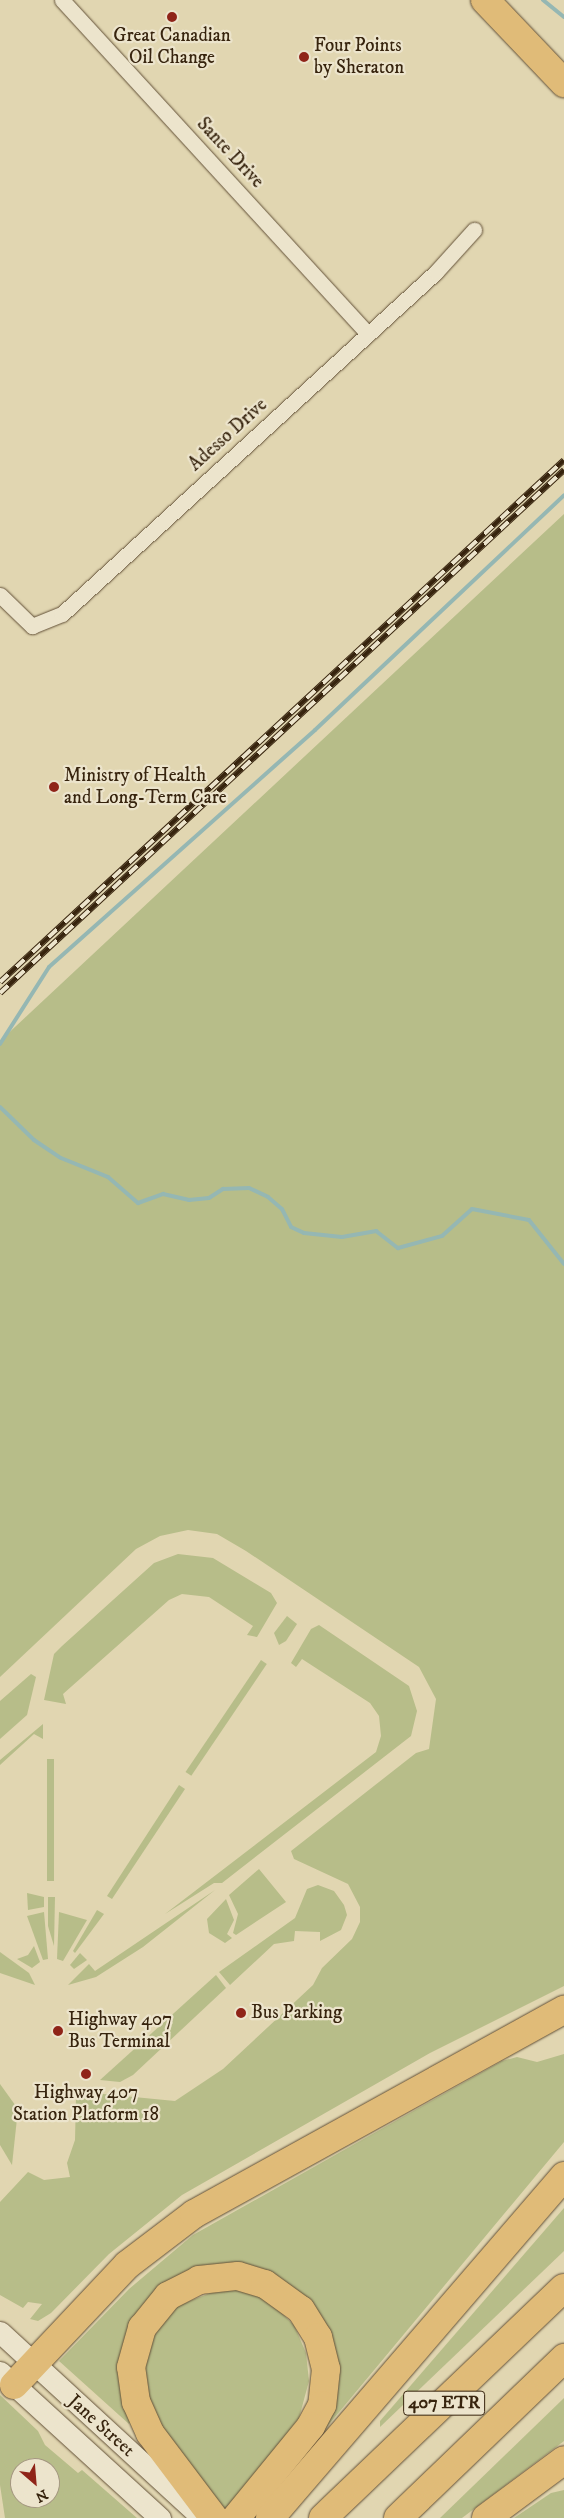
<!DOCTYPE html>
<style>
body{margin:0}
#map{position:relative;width:564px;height:2518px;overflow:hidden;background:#e1d6b1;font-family:"IM FELL DW Pica",serif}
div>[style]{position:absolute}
.green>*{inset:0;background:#b7bd89;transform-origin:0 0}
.stream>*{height:4px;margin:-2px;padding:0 2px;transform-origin:2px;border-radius:2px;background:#95b7b3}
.roads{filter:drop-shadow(0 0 1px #625037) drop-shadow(0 0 1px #625037)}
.street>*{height:15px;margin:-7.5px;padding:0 7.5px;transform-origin:7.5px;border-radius:7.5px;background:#ece4cc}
.secondary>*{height:21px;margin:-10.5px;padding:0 10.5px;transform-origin:10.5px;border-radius:10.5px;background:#ece4cc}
.highway>*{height:28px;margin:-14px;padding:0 14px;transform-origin:14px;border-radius:14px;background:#e0bb78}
.rail>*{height:5.5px;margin-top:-2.75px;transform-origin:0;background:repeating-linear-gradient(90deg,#ece4cc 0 11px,#37240e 0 22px);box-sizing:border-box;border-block:1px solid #37240e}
.dots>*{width:14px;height:14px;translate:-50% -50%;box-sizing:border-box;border:2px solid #ece4cc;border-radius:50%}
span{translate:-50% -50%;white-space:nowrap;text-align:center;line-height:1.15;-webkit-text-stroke:4.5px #ece4cc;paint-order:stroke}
.shield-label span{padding:1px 4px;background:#ece4cc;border:1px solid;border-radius:4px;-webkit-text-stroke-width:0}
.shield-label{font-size:18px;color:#37240e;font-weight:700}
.poi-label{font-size:19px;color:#37240e}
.left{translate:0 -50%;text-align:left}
.street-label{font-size:19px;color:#37240e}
.north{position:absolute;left:10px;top:2458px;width:50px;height:50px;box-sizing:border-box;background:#ece4cc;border:1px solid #a49780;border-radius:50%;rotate:153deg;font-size:14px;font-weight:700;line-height:20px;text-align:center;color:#37240e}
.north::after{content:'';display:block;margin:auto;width:18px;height:22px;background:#8f2418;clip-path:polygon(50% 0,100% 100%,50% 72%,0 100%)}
</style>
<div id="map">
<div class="green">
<i style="clip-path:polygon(564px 514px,564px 1986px,430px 2053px,182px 2195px,109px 2254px,51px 2313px,38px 2321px,30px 2319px,42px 2304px,28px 2302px,23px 2308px,0 2295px,0 2202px,28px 2172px,44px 2180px,70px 2177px,67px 2163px,75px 2140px,76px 2097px,103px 2094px,175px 2101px,223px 2069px,313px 1985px,322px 1968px,352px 1939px,360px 1922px,360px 1907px,348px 1884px,294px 1859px,291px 1851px,416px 1753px,429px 1749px,436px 1699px,419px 1667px,246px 1551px,217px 1534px,188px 1530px,160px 1536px,136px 1549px,0 1677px,0 1041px)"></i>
<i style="clip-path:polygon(178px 1554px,213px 1558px,271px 1593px,277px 1603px,257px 1637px,247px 1635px,253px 1626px,209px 1597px,182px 1594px,169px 1600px,63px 1694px,66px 1704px,44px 1700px,54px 1654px,62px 1646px,154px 1563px)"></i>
<i style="clip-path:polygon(287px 1616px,297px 1624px,286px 1641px,279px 1645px,274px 1633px)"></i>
<i style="clip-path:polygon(319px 1625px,409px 1686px,417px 1711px,411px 1736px,222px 1883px,214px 1883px,165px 1914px,376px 1752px,381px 1736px,379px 1716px,370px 1703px,302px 1659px,296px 1667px,291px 1663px,311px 1629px)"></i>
<i style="left:261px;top:1660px;width:7px;height:135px;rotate:34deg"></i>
<i style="clip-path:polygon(31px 1674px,36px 1677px,27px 1715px,0 1739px,0 1701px)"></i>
<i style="clip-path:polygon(43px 1724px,43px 1739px,34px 1734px,0 1765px,0 1760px)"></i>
<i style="left:47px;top:1759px;width:7px;height:122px"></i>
<i style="clip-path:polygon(179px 1785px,185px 1789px,112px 1899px,107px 1896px)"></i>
<i style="clip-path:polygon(259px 1869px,286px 1902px,236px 1935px,233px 1933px,238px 1914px,229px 1895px)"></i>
<i style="clip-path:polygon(318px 1885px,334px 1891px,344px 1905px,347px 1915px,341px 1930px,320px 1941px,320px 1932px,295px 1931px,294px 1941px,274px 1944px,230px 1985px,219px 1972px,295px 1918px,307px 1889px)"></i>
<i style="clip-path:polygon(215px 1890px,143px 1947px,96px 1977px,68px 1985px,89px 1964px,95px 1971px)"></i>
<i style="clip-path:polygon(27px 1893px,44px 1897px,44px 1907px,28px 1910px)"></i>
<i style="clip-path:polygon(48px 1897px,55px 1897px,54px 1946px,48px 1926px)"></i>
<i style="clip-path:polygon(226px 1899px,234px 1920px,227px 1934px,232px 1938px,225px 1943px,209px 1933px,207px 1919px)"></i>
<i style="clip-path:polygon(97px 1910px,104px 1914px,75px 1953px,73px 1951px)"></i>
<i style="clip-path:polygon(44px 1912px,48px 1959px,43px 1960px,27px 1916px)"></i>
<i style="clip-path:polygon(59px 1912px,87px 1920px,63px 1961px,57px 1959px)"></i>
<i style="clip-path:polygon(34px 1946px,40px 1962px,32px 1968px,17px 1959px,28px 1955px)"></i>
<i style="clip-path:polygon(0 1952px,29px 1973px,35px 1985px,0 1973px)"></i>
<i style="clip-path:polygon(80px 1953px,87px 1960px,74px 1969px,70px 1965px)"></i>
<i style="clip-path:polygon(216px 1975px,226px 1988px,133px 2075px,120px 2082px,100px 2080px)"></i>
<i style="clip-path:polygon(564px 2054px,564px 2142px,315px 2441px,336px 2397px,267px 2273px,163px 2290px,129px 2424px,59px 2361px,129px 2289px,193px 2235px,502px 2061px,517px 2057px,537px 2062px)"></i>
<i style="clip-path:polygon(0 2084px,18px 2109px,12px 2165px,0 2145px)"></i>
<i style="clip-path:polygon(564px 2208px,564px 2251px,380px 2427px,380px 2421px)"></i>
<i style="clip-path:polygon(218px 2290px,246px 2290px,270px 2302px,294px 2325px,306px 2353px,309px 2381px,299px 2418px,227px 2511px,157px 2426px,143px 2377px,146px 2350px,160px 2325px,177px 2306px)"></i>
<i style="clip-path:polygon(evenodd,0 2395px,38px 2431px,45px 2445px,78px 2473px,82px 2470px,137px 2518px,5px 2518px,0 2485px,0 2395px,20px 2468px,50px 2468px,50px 2498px,20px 2498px,20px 2468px)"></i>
<i style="clip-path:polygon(564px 2398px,564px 2441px,462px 2518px,440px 2518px)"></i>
<i style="clip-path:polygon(564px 2490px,564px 2518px,514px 2518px,551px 2493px)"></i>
</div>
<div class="stream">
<i style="left:543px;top:0;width:27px;rotate:39deg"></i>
<i style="left:0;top:1044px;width:91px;rotate:-57.5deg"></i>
<i style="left:49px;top:967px;width:356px;rotate:-41.7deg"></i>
<i style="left:315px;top:730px;width:342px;rotate:-43.3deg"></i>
<i style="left:0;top:1107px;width:47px;rotate:44.1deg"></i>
<i style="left:34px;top:1140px;width:32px;rotate:34deg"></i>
<i style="left:61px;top:1158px;width:51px;rotate:22deg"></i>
<i style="left:108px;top:1177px;width:40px;rotate:41deg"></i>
<i style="left:138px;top:1203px;width:27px;rotate:-20deg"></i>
<i style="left:163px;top:1194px;width:27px;rotate:13deg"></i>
<i style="left:189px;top:1200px;width:20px;rotate:-6deg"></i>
<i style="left:209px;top:1198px;width:17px;rotate:-33deg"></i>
<i style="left:223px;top:1189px;width:26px;rotate:-2deg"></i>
<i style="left:249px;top:1188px;width:21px;rotate:25deg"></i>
<i style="left:268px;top:1197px;width:18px;rotate:41deg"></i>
<i style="left:282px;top:1209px;width:20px;rotate:63deg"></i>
<i style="left:291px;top:1227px;width:14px;rotate:25deg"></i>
<i style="left:304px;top:1233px;width:38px;rotate:6deg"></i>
<i style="left:342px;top:1237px;width:35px;rotate:-10deg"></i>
<i style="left:376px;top:1231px;width:28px;rotate:38deg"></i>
<i style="left:398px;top:1248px;width:46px;rotate:-15.3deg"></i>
<i style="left:442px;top:1236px;width:40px;rotate:-42deg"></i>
<i style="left:472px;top:1209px;width:58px;rotate:10.9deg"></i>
<i style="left:529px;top:1220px;width:56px;rotate:51.5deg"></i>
</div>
<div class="roads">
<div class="street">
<i style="left:62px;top:0;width:453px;rotate:47.5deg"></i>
<i style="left:0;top:595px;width:45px;rotate:44.1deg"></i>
<i style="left:32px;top:626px;width:32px;rotate:-22deg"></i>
<i style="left:62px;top:614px;width:507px;rotate:-42.44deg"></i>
<i style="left:436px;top:272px;width:57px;rotate:-47.9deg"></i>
</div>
<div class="secondary">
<i style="left:0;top:2332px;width:275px;rotate:42.6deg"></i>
<i style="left:0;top:2372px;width:217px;rotate:42.4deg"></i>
</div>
<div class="highway">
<i style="left:485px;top:0;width:115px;rotate:46.4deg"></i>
<i style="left:14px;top:2385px;width:165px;rotate:-46.7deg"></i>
<i style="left:127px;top:2265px;width:84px;rotate:-37.3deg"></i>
<i style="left:194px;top:2214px;width:423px;rotate:-28.9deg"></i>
<i style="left:214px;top:2518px;width:106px;rotate:-127deg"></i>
<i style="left:150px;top:2433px;width:34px;rotate:-114deg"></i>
<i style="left:136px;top:2402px;width:35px;rotate:-98deg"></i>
<i style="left:131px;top:2367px;width:41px;rotate:-74.2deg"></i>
<i style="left:142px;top:2328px;width:41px;rotate:-50.9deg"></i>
<i style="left:168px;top:2296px;width:35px;rotate:-27deg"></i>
<i style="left:199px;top:2280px;width:39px;rotate:-6deg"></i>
<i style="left:238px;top:2276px;width:28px;rotate:17deg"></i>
<i style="left:265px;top:2284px;width:44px;rotate:35.8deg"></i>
<i style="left:301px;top:2310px;width:32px;rotate:58deg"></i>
<i style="left:318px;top:2337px;width:33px;rotate:76deg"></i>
<i style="left:326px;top:2369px;width:36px;rotate:96deg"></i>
<i style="left:322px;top:2405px;width:24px;rotate:118deg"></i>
<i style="left:311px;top:2426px;width:119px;rotate:129.2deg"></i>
<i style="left:270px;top:2518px;width:451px;rotate:-49.3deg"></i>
<i style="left:323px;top:2518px;width:333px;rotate:-43.7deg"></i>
<i style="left:398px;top:2518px;width:231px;rotate:-43.9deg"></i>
<i style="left:486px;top:2518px;width:97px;rotate:-36.6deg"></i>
</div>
</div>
<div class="rail">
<i style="left:0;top:982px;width:768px;rotate:-42.79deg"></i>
<i style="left:0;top:993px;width:769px;rotate:-42.84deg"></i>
</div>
<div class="dots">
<i style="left:172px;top:17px;background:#8f2418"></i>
<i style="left:304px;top:57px;background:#8f2418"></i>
<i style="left:54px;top:787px;background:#8f2418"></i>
<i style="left:241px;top:2013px;background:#8f2418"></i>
<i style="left:58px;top:2031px;background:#8f2418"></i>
<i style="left:86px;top:2074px;background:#8f2418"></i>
</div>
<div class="shield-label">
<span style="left:444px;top:2403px">407 ETR</span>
</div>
<div class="poi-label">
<span style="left:172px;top:47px">Great Canadian<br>Oil Change</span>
<span class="left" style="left:314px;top:57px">Four Points<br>by Sheraton</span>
<span class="left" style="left:64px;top:787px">Ministry of Health<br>and Long-Term Care</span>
<span class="left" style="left:251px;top:2013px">Bus Parking</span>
<span class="left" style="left:68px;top:2031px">Highway 407<br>Bus Terminal</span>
<span style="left:86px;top:2104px">Highway 407<br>Station Platform 18</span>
</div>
<div class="street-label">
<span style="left:230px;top:153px;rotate:47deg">Sante Drive</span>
<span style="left:228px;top:435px;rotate:-42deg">Adesso Drive</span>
<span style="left:101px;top:2426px;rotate:42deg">Jane Street</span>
</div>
<div class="north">N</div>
</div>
